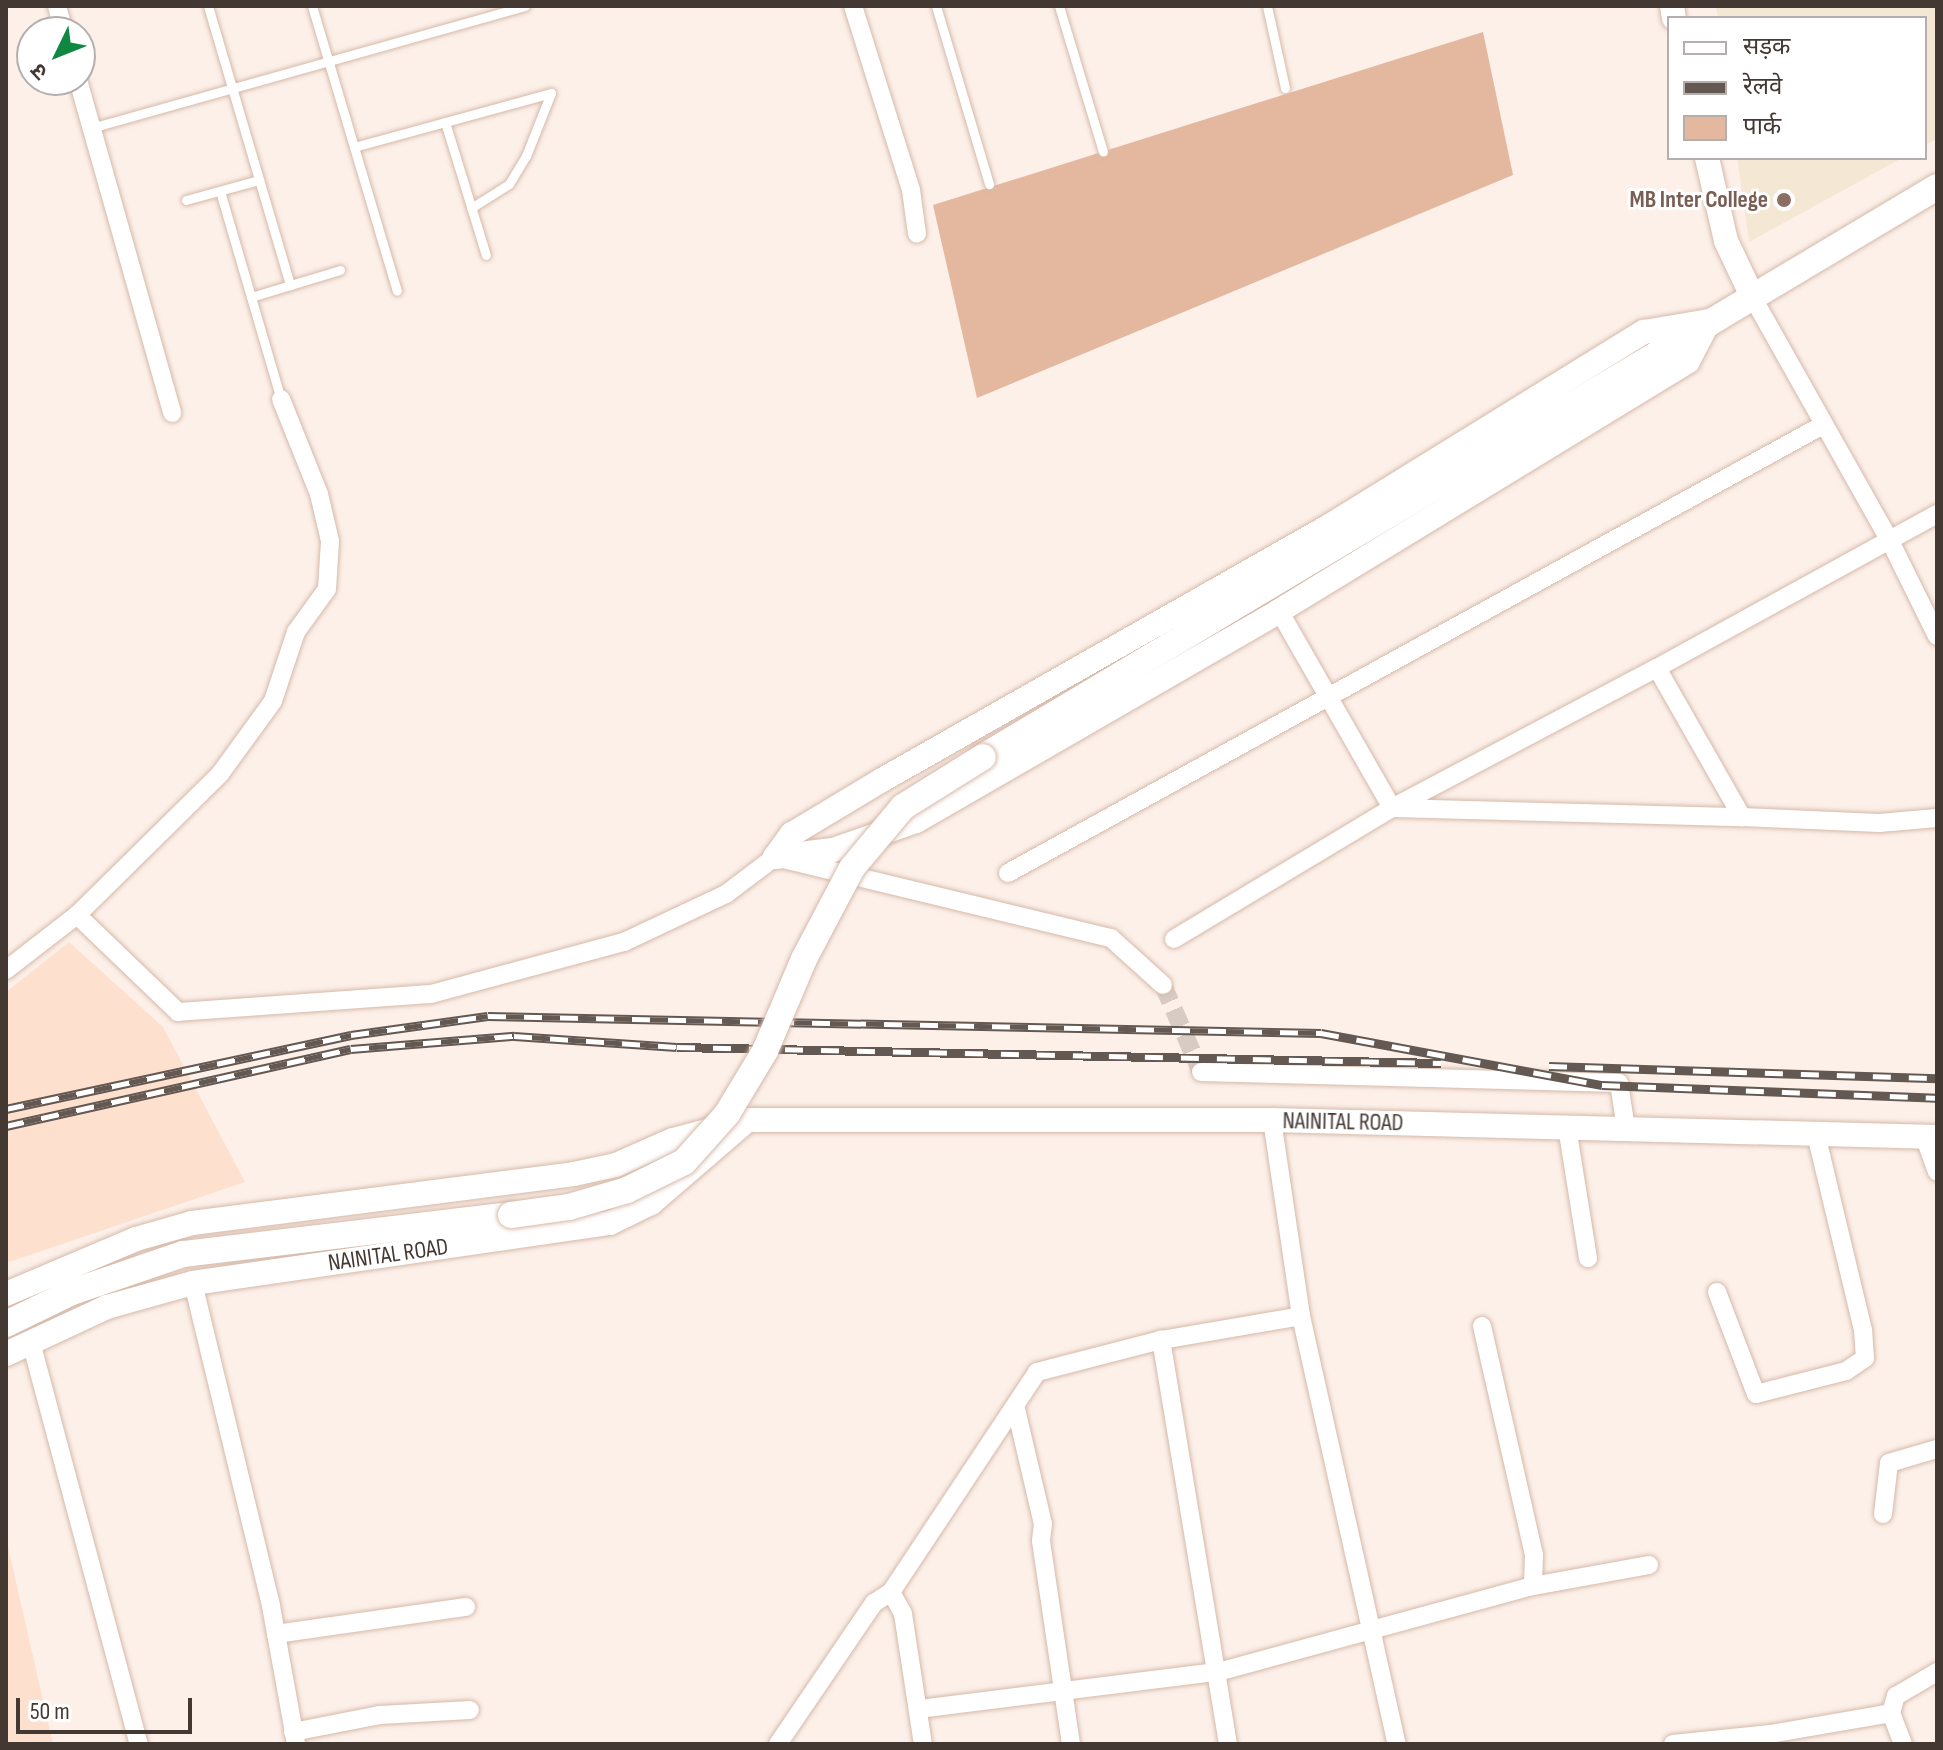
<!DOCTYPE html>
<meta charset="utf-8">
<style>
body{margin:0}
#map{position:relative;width:1943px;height:1750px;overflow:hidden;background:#fcf0e9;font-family:"Sofia Sans Condensed","Noto Sans Devanagari",sans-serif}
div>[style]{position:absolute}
.built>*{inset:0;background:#fee0cf}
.education>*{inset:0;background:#f4e7d3}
.green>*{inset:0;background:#e3b89f}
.minor-tunnel>*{height:18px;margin-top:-9px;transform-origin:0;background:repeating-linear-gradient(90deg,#d7cbc4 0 18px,transparent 0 27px)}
.roads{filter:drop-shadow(0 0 2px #d6b9a9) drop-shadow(0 0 2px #d6b9a9)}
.service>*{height:9px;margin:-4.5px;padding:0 4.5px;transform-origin:4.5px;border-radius:4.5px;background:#fff}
.minor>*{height:18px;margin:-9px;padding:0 9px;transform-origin:9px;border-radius:9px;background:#fff}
.tertiary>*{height:24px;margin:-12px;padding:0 12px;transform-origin:12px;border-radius:12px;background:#fff}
.secondary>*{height:26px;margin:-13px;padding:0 13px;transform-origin:13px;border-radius:13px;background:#fff}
.rail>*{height:9px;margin-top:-4.5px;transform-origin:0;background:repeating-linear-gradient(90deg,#fff 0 18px,#645852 0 36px);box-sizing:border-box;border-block:2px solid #645852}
.bridges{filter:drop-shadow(0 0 2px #d6b9a9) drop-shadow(0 0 2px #d6b9a9)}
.secondary-bridge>*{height:26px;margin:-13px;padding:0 13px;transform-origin:13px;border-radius:13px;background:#fff}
.dots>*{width:22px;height:22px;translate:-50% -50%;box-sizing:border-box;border:4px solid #fff;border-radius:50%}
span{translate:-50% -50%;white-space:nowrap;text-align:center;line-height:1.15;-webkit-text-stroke:6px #fff;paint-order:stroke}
.education-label{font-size:24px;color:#785e54;font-weight:700}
.right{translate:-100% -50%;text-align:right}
.street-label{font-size:24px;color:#443832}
.frame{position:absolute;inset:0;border:8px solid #443832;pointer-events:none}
.legend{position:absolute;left:1667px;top:16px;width:260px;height:144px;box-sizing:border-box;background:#fff;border:2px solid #b4afad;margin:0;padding:10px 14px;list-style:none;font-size:24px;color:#443832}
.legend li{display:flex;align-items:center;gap:16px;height:40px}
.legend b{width:40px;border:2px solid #b4afad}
.north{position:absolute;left:16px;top:16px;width:80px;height:80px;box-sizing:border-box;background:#fff;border:2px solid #b4afad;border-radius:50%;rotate:227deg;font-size:22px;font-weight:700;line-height:32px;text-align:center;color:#443832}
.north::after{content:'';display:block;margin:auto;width:28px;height:36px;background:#108842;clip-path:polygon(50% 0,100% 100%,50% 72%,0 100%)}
.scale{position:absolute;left:16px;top:1698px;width:176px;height:36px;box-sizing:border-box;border:4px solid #443832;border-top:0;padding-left:10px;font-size:24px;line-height:28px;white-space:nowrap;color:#443832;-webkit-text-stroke:6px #fff;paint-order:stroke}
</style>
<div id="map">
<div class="built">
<i style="clip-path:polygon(69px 942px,163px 1027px,245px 1182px,6px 1263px,6px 992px)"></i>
<i style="clip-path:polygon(6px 1538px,53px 1744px,6px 1744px)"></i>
</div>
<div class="education">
<i style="clip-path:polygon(1716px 6px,1937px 6px,1937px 139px,1925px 145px,1925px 18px,1718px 18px)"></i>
<i style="clip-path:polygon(1737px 158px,1902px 158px,1749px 242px)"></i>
</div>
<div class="green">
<i style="clip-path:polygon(1483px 32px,1513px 175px,977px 398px,933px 205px)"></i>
</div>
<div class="minor-tunnel">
<i style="left:1163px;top:985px;width:95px;rotate:66.4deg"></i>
</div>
<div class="roads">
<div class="service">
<i style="left:208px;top:6px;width:291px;rotate:73.6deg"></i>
<i style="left:312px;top:6px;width:297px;rotate:73.4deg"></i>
<i style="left:936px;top:6px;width:186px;rotate:73.4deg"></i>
<i style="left:1059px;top:6px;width:152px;rotate:73.2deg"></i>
<i style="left:1267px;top:6px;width:84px;rotate:77.6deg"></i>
<i style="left:445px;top:122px;width:139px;rotate:72.9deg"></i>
<i style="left:91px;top:128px;width:451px;rotate:-15.7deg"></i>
<i style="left:354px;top:147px;width:204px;rotate:-15.3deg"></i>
<i style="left:220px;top:191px;width:217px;rotate:73.7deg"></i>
<i style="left:186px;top:200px;width:76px;rotate:-15.3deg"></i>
<i style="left:471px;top:208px;width:45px;rotate:-32.3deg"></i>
<i style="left:509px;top:184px;width:33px;rotate:-59deg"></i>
<i style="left:526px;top:156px;width:68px;rotate:-68.4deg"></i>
<i style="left:251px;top:297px;width:93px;rotate:-16.9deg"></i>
</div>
<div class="minor">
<i style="left:57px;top:6px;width:27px;rotate:75deg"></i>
<i style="left:853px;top:6px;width:193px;rotate:72.5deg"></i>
<i style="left:911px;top:190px;width:44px;rotate:82.2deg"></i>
<i style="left:78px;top:80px;width:346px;rotate:74.2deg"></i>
<i style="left:1753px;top:298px;width:279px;rotate:60.6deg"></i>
<i style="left:1890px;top:541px;width:106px;rotate:63.7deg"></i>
<i style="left:1937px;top:514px;width:320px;rotate:151.2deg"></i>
<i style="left:1657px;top:668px;width:172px;rotate:60.3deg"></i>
<i style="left:1742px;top:817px;width:137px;rotate:2.5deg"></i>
<i style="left:1879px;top:823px;width:58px;rotate:-4.9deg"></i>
<i style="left:1394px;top:807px;width:297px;rotate:-27.9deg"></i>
<i style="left:1392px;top:808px;width:350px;rotate:1.5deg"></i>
<i style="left:1008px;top:873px;width:930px;rotate:-28.8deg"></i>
<i style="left:77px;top:915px;width:140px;rotate:43.8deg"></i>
<i style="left:178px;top:1012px;width:254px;rotate:-4.1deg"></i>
<i style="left:431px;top:994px;width:200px;rotate:-15.1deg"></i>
<i style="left:624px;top:942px;width:113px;rotate:-25.2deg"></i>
<i style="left:726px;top:894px;width:61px;rotate:-37.1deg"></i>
<i style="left:775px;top:857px;width:346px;rotate:13.6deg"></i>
<i style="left:1111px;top:938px;width:70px;rotate:42.1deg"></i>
<i style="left:1174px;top:939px;width:254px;rotate:-31deg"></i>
<i style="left:1392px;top:808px;width:227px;rotate:-119.8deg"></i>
<i style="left:6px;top:970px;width:90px;rotate:-37.8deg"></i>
<i style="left:77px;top:915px;width:201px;rotate:-44.6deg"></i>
<i style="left:220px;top:774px;width:90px;rotate:-54deg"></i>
<i style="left:273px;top:701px;width:73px;rotate:-71.6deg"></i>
<i style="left:296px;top:632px;width:53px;rotate:-54.2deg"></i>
<i style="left:327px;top:589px;width:48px;rotate:-86.4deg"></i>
<i style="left:330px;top:541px;width:48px;rotate:-103.2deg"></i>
<i style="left:319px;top:494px;width:102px;rotate:-111.8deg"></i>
<i style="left:1201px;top:1072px;width:418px;rotate:1.5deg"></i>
<i style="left:1619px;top:1083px;width:47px;rotate:81.3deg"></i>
<i style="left:1567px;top:1127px;width:133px;rotate:80.9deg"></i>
<i style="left:1924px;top:1136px;width:38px;rotate:70deg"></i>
<i style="left:193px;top:1283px;width:332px;rotate:76.4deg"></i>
<i style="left:271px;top:1606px;width:140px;rotate:79.7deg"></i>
<i style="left:1717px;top:1292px;width:109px;rotate:69.1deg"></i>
<i style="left:1756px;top:1394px;width:93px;rotate:-14.3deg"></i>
<i style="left:1846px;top:1371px;width:23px;rotate:-34deg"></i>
<i style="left:1865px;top:1358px;width:28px;rotate:-94deg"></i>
<i style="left:1863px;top:1330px;width:202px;rotate:-103.5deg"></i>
<i style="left:1301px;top:1316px;width:439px;rotate:77.4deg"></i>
<i style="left:1482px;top:1326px;width:235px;rotate:77.2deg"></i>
<i style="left:1534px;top:1555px;width:31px;rotate:92deg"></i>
<i style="left:31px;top:1342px;width:416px;rotate:75deg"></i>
<i style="left:1016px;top:1409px;width:118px;rotate:76.8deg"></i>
<i style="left:1043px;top:1524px;width:17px;rotate:97deg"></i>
<i style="left:1041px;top:1541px;width:205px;rotate:81.6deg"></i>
<i style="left:1883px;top:1514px;width:51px;rotate:-83.3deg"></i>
<i style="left:1889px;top:1463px;width:50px;rotate:-16.3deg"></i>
<i style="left:891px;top:1592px;width:25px;rotate:61deg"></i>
<i style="left:903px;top:1614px;width:132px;rotate:81.3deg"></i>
<i style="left:276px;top:1634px;width:192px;rotate:-8.1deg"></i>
<i style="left:919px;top:1709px;width:301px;rotate:-7.1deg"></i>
<i style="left:1218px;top:1672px;width:327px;rotate:-15.3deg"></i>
<i style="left:1533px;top:1586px;width:118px;rotate:-10.3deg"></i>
<i style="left:293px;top:1732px;width:89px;rotate:-11.1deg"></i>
<i style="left:380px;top:1715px;width:90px;rotate:-3.2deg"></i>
<i style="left:778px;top:1744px;width:171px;rotate:-55.8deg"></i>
<i style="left:874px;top:1603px;width:20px;rotate:-33deg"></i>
<i style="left:891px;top:1592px;width:264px;rotate:-56.4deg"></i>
<i style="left:1037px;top:1372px;width:128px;rotate:-14.5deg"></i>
<i style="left:1228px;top:1744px;width:410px;rotate:-99.4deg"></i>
<i style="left:1161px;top:1340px;width:142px;rotate:-9.7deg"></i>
<i style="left:1301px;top:1316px;width:198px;rotate:-98.4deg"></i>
<i style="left:1673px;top:1744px;width:98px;rotate:-5.9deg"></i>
<i style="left:1770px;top:1734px;width:123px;rotate:-9.8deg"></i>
<i style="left:1903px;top:1744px;width:33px;rotate:-111deg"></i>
<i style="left:1891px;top:1713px;width:18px;rotate:-74deg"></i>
<i style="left:1896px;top:1696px;width:48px;rotate:-30.3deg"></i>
</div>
<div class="tertiary">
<i style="left:1672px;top:6px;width:12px;rotate:81deg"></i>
<i style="left:1707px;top:158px;width:85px;rotate:77.1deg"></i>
<i style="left:1726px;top:241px;width:63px;rotate:64.7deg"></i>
<i style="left:775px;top:857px;width:58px;rotate:-6.9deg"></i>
<i style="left:833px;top:850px;width:88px;rotate:-19.3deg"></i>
<i style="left:916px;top:821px;width:419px;rotate:-30deg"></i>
<i style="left:1279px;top:611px;width:479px;rotate:-31.4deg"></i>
<i style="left:1688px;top:361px;width:45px;rotate:-62.3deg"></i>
<i style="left:775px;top:857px;width:29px;rotate:-54deg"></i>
<i style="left:792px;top:834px;width:105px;rotate:-31deg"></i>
<i style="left:882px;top:780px;width:516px;rotate:-29.59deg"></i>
<i style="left:1331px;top:525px;width:368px;rotate:-31.7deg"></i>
<i style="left:1644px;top:332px;width:66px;rotate:-9.6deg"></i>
<i style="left:6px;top:1294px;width:141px;rotate:-22.9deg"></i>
<i style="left:136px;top:1239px;width:58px;rotate:-15.9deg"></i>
<i style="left:192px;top:1223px;width:385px;rotate:-7.3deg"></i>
<i style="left:574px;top:1174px;width:43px;rotate:-12.1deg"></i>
<i style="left:616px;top:1165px;width:62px;rotate:-23.7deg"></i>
<i style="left:673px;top:1140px;width:78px;rotate:-14.9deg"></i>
<i style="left:748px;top:1120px;width:524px"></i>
<i style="left:1272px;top:1120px;width:665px;rotate:1.46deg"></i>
<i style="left:6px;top:1354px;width:111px;rotate:-25deg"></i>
<i style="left:107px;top:1307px;width:89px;rotate:-15.6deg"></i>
<i style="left:193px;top:1283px;width:421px;rotate:-8.2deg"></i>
<i style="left:610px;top:1223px;width:46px;rotate:-26deg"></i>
<i style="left:651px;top:1203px;width:121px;rotate:-40.7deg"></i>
</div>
<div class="secondary">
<i style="left:983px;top:757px;width:1111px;rotate:-30.86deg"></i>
<i style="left:6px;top:1324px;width:73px;rotate:-25.9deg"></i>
<i style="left:72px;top:1292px;width:117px;rotate:-18.9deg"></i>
<i style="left:183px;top:1254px;width:330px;rotate:-6.8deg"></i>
</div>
</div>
<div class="rail">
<i style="left:1549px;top:1066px;width:388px;rotate:1.8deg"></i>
<i style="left:6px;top:1109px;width:353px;rotate:-12.1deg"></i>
<i style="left:351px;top:1035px;width:138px;rotate:-7.9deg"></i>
<i style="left:488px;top:1016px;width:833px;rotate:1.17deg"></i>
<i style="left:1321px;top:1033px;width:286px;rotate:10.5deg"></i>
<i style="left:1602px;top:1085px;width:335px;rotate:2.2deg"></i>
<i style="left:6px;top:1126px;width:353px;rotate:-12.6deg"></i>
<i style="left:351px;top:1049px;width:164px;rotate:-4.6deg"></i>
<i style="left:514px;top:1036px;width:163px;rotate:3.9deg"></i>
<i style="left:677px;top:1047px;width:764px;rotate:1.2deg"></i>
</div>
<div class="bridges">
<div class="secondary-bridge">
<i style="left:511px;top:1215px;width:59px;rotate:-7.9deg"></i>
<i style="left:569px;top:1207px;width:60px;rotate:-16.3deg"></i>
<i style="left:627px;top:1190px;width:64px;rotate:-26.2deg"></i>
<i style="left:684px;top:1162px;width:64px;rotate:-48.1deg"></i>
<i style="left:727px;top:1114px;width:74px;rotate:-58.9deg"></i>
<i style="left:765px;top:1051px;width:100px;rotate:-67deg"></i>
<i style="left:804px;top:959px;width:103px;rotate:-62.2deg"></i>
<i style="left:852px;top:868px;width:80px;rotate:-50.1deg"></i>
<i style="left:903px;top:807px;width:94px;rotate:-32deg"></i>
</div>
</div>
<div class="dots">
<i style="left:1784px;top:200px;background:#8d6e63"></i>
</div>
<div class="education-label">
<span class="right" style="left:1768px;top:200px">MB Inter College</span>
</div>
<div class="street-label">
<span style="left:1343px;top:1122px;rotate:1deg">NAINITAL ROAD</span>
<span style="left:388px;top:1255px;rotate:-8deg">NAINITAL ROAD</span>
</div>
<div class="frame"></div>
<ul class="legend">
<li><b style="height:10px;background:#fff"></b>सड़क</li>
<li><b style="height:10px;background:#645852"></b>रेलवे</li>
<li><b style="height:22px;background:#e3b89f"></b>पार्क</li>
</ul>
<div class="north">उ</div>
<div class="scale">50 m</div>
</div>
